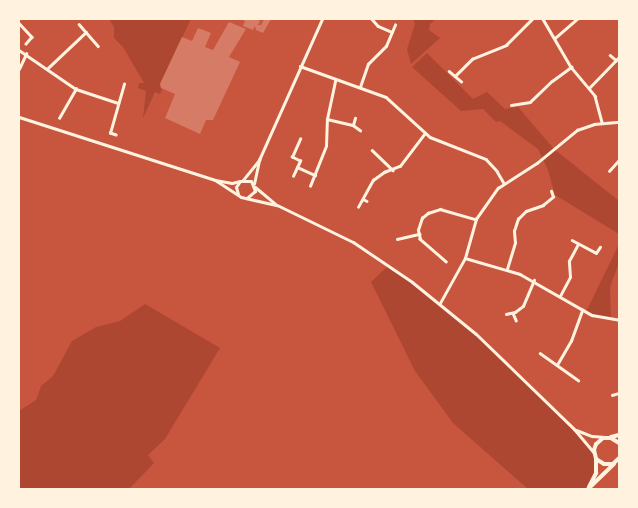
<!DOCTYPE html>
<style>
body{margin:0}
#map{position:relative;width:638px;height:508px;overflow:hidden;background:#c8553d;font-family:"Work Sans",sans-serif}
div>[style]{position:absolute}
.green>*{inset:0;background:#ae4732}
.building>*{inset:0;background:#d67c66}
.minor>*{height:2.5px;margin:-1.25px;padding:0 1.25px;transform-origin:1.25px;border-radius:1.25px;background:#fff3e0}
.tertiary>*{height:3px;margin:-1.5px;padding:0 1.5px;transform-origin:1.5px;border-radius:1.5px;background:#fff3e0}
.primary>*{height:4px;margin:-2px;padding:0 2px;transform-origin:2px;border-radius:2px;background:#fff3e0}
span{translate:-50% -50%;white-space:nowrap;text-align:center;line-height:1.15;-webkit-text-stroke:3px #fff3e0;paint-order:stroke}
.frame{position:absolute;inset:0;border:20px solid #fff3e0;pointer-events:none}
</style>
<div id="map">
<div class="green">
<i style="clip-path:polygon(109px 19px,191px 19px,160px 84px,162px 90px,160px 94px,155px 92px,143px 118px,146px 91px,138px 88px,139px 83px,144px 83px,123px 47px,114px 38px,114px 27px)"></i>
<i style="clip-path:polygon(413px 19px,436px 19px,430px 24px,429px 30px,440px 38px,411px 64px,407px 49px,415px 24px)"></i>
<i style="clip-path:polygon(427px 53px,473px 99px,487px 92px,505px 109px,518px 107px,554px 149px,619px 201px,619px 234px,555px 195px,548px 170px,538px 149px,500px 121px,496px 122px,483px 109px,461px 111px,412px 67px)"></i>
<i style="clip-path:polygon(619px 244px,619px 263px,610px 287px,611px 319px,586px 312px)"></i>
<i style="clip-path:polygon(389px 265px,476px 334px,574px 429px,594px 453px,596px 473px,587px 489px,528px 489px,453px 423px,415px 371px,371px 282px)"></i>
<i style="clip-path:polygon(145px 304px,220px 348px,165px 439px,148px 455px,154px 463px,129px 489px,19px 489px,19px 411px,36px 400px,41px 386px,53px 376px,72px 341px,96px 327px,120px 321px)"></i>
</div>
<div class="building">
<i style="clip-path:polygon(240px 19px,257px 19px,260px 21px,258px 25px,261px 25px,264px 19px,271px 19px,263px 33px,256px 30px,255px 26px,253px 30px,243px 26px,245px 21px)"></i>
<i style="clip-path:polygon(229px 22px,246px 29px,229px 57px,240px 62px,213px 120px,206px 120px,200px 134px,165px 118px,175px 94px,161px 88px,160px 84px,182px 37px,192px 41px,198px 28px,211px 33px,205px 47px,213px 50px)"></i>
</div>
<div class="minor">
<i style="left:372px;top:19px;width:9px;rotate:49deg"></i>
<i style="left:378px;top:26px;width:15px;rotate:23deg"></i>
<i style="left:543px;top:19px;width:56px;rotate:59.7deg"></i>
<i style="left:571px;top:67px;width:38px;rotate:50deg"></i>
<i style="left:595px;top:96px;width:28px;rotate:75deg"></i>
<i style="left:19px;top:23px;width:19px;rotate:47deg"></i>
<i style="left:32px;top:37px;width:9px;rotate:131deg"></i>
<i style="left:79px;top:24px;width:29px;rotate:49deg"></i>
<i style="left:555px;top:38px;width:29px;rotate:-41deg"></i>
<i style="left:19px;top:50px;width:69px;rotate:34.4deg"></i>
<i style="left:76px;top:89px;width:44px;rotate:18.4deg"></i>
<i style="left:610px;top:55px;width:8px;rotate:40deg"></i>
<i style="left:300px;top:66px;width:91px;rotate:19.8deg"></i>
<i style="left:386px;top:97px;width:59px;rotate:42.3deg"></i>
<i style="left:430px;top:137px;width:60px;rotate:21.4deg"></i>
<i style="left:486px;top:159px;width:16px;rotate:47deg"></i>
<i style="left:497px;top:171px;width:14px;rotate:60deg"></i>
<i style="left:48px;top:68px;width:52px;rotate:-43.5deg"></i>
<i style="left:19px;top:69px;width:17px;rotate:-65deg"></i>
<i style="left:449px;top:71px;width:16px;rotate:40deg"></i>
<i style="left:455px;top:76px;width:24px;rotate:-45deg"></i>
<i style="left:472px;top:59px;width:37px;rotate:-22deg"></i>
<i style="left:506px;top:45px;width:37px;rotate:-45deg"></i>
<i style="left:360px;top:87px;width:24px;rotate:-71deg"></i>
<i style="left:368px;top:64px;width:25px;rotate:-45deg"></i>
<i style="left:386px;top:46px;width:23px;rotate:-67deg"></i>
<i style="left:589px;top:88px;width:43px;rotate:-45.9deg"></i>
<i style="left:511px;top:105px;width:19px;rotate:-9deg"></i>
<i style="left:530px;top:102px;width:30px;rotate:-44deg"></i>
<i style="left:552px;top:81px;width:24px;rotate:-36deg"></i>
<i style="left:59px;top:118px;width:34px;rotate:-60deg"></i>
<i style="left:327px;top:119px;width:27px;rotate:13deg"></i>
<i style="left:353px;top:125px;width:9px;rotate:36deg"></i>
<i style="left:353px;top:125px;width:7px;rotate:-74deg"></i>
<i style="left:116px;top:135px;width:6px;rotate:-162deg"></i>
<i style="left:110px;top:133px;width:51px;rotate:-74.1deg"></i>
<i style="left:372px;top:150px;width:29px;rotate:44deg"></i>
<i style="left:297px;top:167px;width:20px;rotate:24deg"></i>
<i style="left:609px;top:171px;width:15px;rotate:-48deg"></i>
<i style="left:293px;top:176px;width:17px;rotate:-65deg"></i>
<i style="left:300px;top:161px;width:9px;rotate:-153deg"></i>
<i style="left:292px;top:157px;width:20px;rotate:-66deg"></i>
<i style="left:243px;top:180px;width:26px;rotate:-51deg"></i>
<i style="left:254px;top:184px;width:25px;rotate:-78deg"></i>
<i style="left:259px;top:160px;width:154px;rotate:-65.9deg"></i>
<i style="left:310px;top:186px;width:43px;rotate:-68.2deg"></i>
<i style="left:326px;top:146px;width:27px;rotate:-88deg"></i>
<i style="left:327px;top:119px;width:40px;rotate:-78deg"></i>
<i style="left:363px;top:199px;width:4px;rotate:27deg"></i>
<i style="left:358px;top:207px;width:31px;rotate:-61deg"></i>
<i style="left:373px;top:180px;width:14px;rotate:-36deg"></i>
<i style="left:384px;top:172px;width:17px;rotate:-21deg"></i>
<i style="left:400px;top:166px;width:41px;rotate:-52.9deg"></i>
<i style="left:397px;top:239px;width:23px;rotate:-13deg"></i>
<i style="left:572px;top:240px;width:27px;rotate:28deg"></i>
<i style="left:596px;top:253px;width:7px;rotate:-56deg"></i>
<i style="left:465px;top:258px;width:57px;rotate:16.2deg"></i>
<i style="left:520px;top:274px;width:83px;rotate:29.7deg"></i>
<i style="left:592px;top:315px;width:27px;rotate:10deg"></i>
<i style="left:446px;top:262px;width:35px;rotate:-139deg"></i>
<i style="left:420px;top:239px;width:9px;rotate:-103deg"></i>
<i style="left:418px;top:230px;width:13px;rotate:-72deg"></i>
<i style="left:422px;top:218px;width:8px;rotate:-40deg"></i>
<i style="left:428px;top:213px;width:13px;rotate:-18deg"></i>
<i style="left:440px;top:209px;width:37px;rotate:16deg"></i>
<i style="left:507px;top:269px;width:27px;rotate:-73deg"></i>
<i style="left:515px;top:243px;width:12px;rotate:-95deg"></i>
<i style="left:514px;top:231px;width:13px;rotate:-72deg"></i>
<i style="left:518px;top:219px;width:11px;rotate:-45deg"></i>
<i style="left:526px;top:211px;width:18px;rotate:-19deg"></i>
<i style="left:543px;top:205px;width:13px;rotate:-39deg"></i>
<i style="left:553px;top:197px;width:6px;rotate:-108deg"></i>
<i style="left:560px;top:296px;width:21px;rotate:-62deg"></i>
<i style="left:570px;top:277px;width:16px;rotate:-94deg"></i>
<i style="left:569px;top:261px;width:19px;rotate:-62deg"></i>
<i style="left:440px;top:303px;width:51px;rotate:-60.9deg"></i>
<i style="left:465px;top:258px;width:41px;rotate:-74.2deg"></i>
<i style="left:476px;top:219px;width:38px;rotate:-55deg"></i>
<i style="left:498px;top:188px;width:46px;rotate:-32.7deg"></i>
<i style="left:537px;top:163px;width:52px;rotate:-39.5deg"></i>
<i style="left:577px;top:130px;width:18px;rotate:-19deg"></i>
<i style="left:594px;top:124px;width:25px;rotate:-5deg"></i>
<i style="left:513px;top:313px;width:8px;rotate:67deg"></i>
<i style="left:506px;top:314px;width:9px;rotate:-13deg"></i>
<i style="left:515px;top:312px;width:10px;rotate:-37deg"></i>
<i style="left:523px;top:306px;width:28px;rotate:-67deg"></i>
<i style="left:540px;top:353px;width:47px;rotate:35.4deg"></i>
<i style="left:557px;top:365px;width:28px;rotate:-60deg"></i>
<i style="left:571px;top:341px;width:33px;rotate:-70deg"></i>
<i style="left:612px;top:395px;width:7px;rotate:-16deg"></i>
</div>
<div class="tertiary">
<i style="left:19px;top:117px;width:206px;rotate:17.8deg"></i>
<i style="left:215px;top:180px;width:17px;rotate:10deg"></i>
<i style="left:232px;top:183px;width:8px;rotate:-14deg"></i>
<i style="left:215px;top:180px;width:31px;rotate:33deg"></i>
<i style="left:241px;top:197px;width:37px;rotate:13deg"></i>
<i style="left:277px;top:205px;width:85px;rotate:26deg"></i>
<i style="left:353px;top:242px;width:71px;rotate:34.1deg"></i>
<i style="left:412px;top:282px;width:82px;rotate:39.1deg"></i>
<i style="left:476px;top:334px;width:136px;rotate:44.1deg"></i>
<i style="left:574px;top:429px;width:31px;rotate:50deg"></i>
<i style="left:255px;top:187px;width:26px;rotate:40deg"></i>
<i style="left:238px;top:194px;width:7px;rotate:-106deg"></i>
<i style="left:236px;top:187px;width:7px;rotate:-56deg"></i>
<i style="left:240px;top:181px;width:11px"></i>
<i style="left:251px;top:181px;width:11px;rotate:68deg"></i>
<i style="left:255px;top:191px;width:11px;rotate:139deg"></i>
<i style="left:576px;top:430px;width:17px;rotate:21deg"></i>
<i style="left:592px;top:436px;width:13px;rotate:4deg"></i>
</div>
<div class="primary">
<i style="left:611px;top:437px;width:8px;rotate:-14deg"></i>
<i style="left:619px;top:443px;width:9px;rotate:-148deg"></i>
<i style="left:611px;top:438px;width:8px;rotate:180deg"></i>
<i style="left:603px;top:438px;width:9px;rotate:139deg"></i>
<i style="left:596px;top:444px;width:6px;rotate:108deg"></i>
<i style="left:594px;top:450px;width:9px;rotate:77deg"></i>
<i style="left:596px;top:459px;width:9px;rotate:32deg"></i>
<i style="left:604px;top:464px;width:9px"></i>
<i style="left:613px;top:464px;width:8px;rotate:-45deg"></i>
<i style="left:589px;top:487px;width:16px;rotate:-63deg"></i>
<i style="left:596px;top:473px;width:14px;rotate:-90deg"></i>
<i style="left:588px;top:489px;width:36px;rotate:-44deg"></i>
</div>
<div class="frame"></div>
</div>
